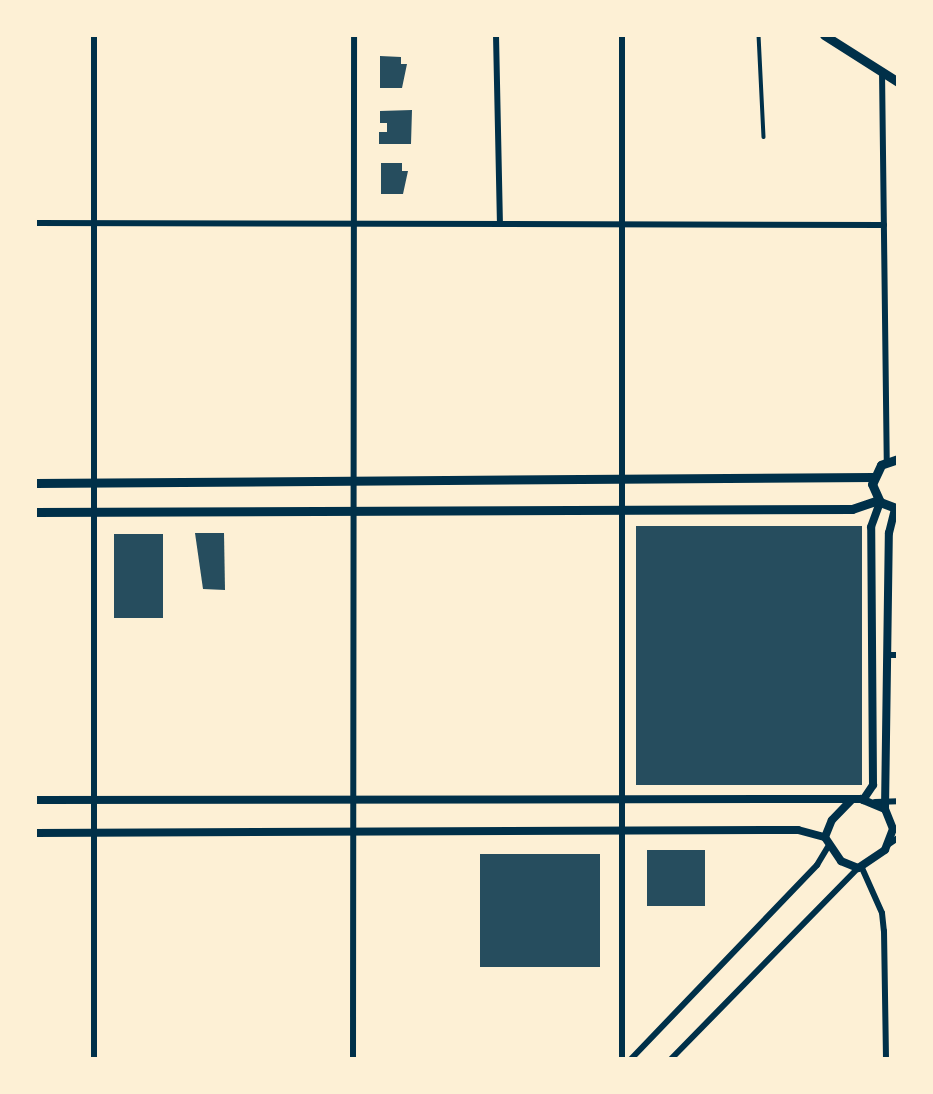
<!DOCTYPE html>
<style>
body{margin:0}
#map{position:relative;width:933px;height:1094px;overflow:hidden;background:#fdf0d5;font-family:"Fira Sans Condensed",sans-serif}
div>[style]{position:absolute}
.building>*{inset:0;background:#264d5e;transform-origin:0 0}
.service>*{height:3.5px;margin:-1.75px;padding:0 1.75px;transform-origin:1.75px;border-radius:1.75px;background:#003049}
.minor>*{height:6px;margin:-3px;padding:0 3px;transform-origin:3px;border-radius:3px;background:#003049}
.tertiary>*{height:8px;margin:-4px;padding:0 4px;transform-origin:4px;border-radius:4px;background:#003049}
.secondary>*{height:9px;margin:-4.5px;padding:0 4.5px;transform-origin:4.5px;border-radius:4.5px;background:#003049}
span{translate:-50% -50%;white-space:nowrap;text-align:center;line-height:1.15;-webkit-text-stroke:6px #fdf0d5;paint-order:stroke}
.frame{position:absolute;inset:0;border:37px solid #fdf0d5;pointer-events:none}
</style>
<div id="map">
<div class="building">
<i style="clip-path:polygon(380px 56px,401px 57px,401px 64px,407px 64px,402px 88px,380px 88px)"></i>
<i style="clip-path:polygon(412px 110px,411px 144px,379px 144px,379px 132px,387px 132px,387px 123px,380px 123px,380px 111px)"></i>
<i style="clip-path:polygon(381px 163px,402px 163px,402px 171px,408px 171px,403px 194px,381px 194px)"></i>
<i style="left:862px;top:526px;width:259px;height:226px;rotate:90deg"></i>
<i style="clip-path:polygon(195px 533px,224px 533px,225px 590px,203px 589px)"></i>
<i style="left:114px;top:534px;width:49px;height:84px"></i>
<i style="left:647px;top:850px;width:58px;height:56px"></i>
<i style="left:600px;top:854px;width:113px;height:120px;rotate:90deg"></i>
</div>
<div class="service">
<i style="left:759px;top:35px;width:102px;rotate:87.2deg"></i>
</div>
<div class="minor">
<i style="left:496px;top:35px;width:189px;rotate:88.8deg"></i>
<i style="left:882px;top:71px;width:390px;rotate:89.3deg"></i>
<i style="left:35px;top:223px;width:849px;rotate:0.13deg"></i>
<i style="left:887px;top:655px;width:11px"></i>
<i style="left:875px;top:802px;width:23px;rotate:-2deg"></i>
<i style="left:889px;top:844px;width:11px;rotate:-34deg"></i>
<i style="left:862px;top:868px;width:49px;rotate:66deg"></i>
<i style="left:882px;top:913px;width:18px;rotate:84deg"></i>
<i style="left:884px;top:931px;width:128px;rotate:89.1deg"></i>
<i style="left:94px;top:1059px;width:1024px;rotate:-90deg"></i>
<i style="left:353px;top:1059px;width:1024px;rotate:-89.94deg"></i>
<i style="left:622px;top:1059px;width:1024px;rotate:-90deg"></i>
<i style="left:631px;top:1059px;width:269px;rotate:-46.2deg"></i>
<i style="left:817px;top:865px;width:21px;rotate:-59deg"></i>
<i style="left:671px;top:1059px;width:267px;rotate:-45.6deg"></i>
</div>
<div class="tertiary">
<i style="left:35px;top:800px;width:826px;rotate:-0.07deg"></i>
<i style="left:861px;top:799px;width:26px;rotate:23deg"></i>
<i style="left:885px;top:809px;width:22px;rotate:68deg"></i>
<i style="left:893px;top:829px;width:22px;rotate:111deg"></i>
<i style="left:885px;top:850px;width:32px;rotate:146deg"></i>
<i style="left:858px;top:868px;width:18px;rotate:-158deg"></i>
<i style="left:841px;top:861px;width:29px;rotate:-124deg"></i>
<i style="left:825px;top:837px;width:18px;rotate:-68deg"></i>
<i style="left:832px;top:820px;width:28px;rotate:-46deg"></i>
<i style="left:863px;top:800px;width:18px;rotate:-56deg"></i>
<i style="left:873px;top:785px;width:258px;rotate:-90.4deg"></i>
<i style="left:871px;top:527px;width:27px;rotate:-70deg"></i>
<i style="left:885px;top:809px;width:276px;rotate:-89.2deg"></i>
<i style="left:889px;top:533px;width:25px;rotate:-76deg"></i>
<i style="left:35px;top:833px;width:763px;rotate:-0.23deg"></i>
<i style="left:798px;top:830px;width:28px;rotate:15deg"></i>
</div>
<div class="secondary">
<i style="left:824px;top:35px;width:88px;rotate:32.4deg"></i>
<i style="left:898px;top:459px;width:18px;rotate:161deg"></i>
<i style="left:881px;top:465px;width:21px;rotate:115deg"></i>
<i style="left:872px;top:484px;width:20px;rotate:66deg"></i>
<i style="left:880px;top:502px;width:19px;rotate:21deg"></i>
<i style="left:35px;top:483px;width:838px;rotate:-0.41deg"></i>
<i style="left:35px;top:512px;width:817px;rotate:-0.21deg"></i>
<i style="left:852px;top:509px;width:28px;rotate:-19deg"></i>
</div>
<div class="frame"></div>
</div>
